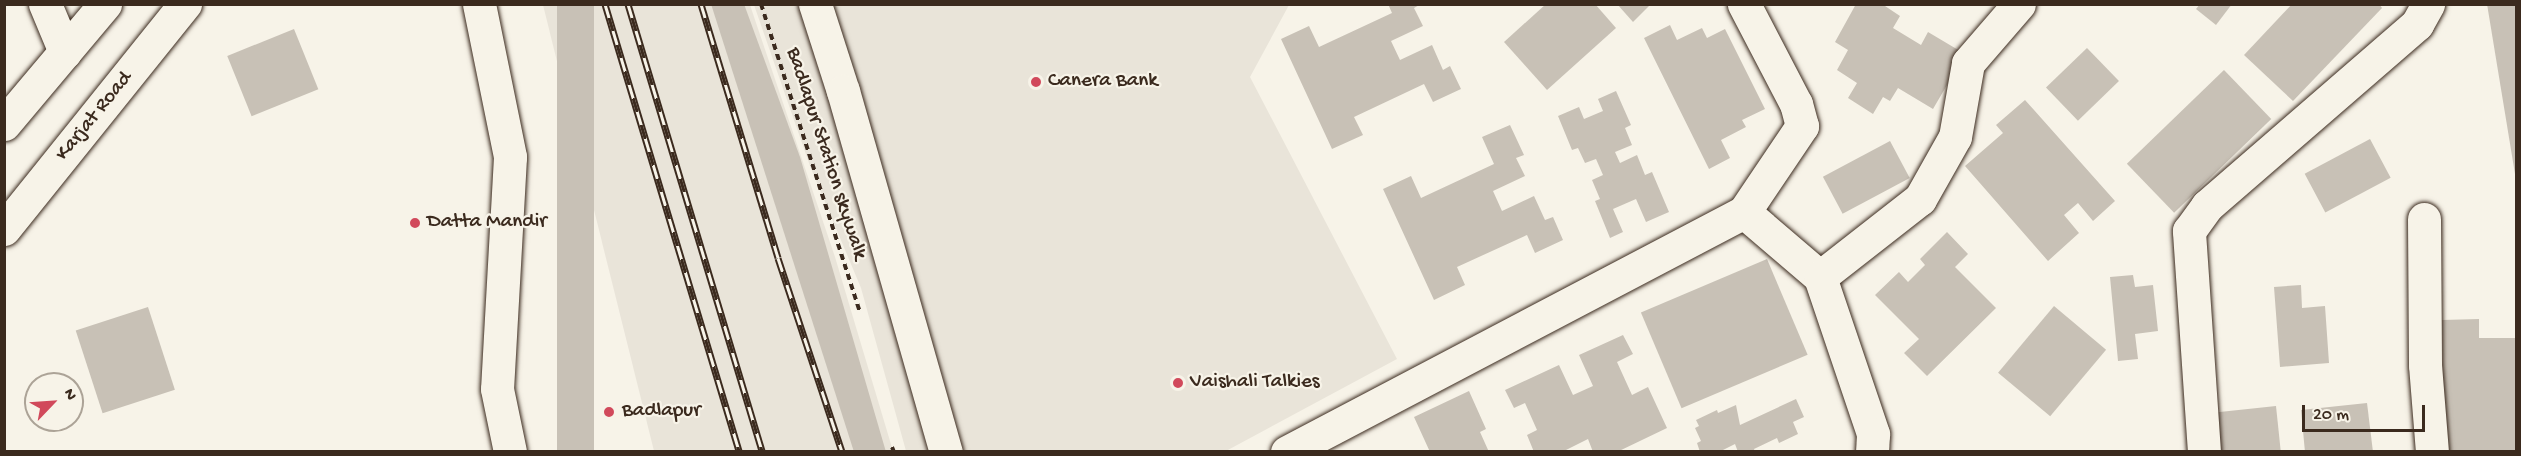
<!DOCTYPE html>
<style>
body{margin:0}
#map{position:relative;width:2521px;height:456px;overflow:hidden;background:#f7f3e8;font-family:"Gochi Hand",sans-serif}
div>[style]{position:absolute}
.built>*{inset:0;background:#e9e4d9}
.building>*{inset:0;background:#c8c1b6;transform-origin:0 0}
.path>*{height:4px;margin-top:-2px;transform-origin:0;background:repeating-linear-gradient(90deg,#3b2a1e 0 6px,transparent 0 10.5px)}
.roads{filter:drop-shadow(0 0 2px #3b2a1e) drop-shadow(0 0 2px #3b2a1e)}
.minor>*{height:33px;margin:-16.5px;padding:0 16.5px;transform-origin:16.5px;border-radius:16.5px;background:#f7f3e8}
.major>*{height:33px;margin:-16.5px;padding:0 16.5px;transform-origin:16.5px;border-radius:16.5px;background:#f7f3e8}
.rail>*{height:7px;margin-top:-3.5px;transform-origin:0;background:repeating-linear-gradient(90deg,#f7f3e8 0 14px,#3b2a1e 0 28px);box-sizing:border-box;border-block:2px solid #3b2a1e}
.dots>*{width:16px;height:16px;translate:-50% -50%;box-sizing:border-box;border:3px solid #f7f3e8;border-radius:50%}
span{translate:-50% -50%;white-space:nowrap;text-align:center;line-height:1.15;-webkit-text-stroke:4.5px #f7f3e8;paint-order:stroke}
.poi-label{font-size:21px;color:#3b2a1e}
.left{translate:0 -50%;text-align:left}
.street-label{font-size:21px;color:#3b2a1e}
.frame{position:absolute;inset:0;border:6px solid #3b2a1e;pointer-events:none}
.north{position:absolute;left:24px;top:372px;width:60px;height:60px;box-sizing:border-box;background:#f7f3e8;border:2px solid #aca397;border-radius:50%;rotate:65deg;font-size:16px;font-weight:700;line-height:24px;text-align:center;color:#3b2a1e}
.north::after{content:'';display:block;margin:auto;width:21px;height:27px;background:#d1495b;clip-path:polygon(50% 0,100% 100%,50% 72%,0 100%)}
.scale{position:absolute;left:2302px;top:405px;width:123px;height:27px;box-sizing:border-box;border:3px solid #3b2a1e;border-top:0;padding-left:8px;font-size:18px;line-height:21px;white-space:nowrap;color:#3b2a1e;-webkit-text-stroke:4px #f7f3e8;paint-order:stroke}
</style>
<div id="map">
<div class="built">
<i style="clip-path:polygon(543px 5px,750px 5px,835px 257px,893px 451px,654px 451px)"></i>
<i style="clip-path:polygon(754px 5px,1289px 5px,1250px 77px,1397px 359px,1226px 451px,906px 451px,861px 288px,810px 166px)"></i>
</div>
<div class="building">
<i style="left:557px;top:4px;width:37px;height:466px"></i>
<i style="clip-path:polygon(711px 4px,744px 4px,800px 157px,886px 452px,854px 452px)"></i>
<i style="clip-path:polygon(1388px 4px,1421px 4px,1414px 8px,1423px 26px,1391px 41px,1400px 60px,1432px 45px,1443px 70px,1450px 66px,1461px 89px,1433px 102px,1424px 84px,1354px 117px,1363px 135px,1332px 149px,1281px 39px,1309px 26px,1319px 47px,1392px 13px)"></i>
<i style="clip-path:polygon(1546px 4px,1595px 4px,1616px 28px,1547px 90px,1504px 42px)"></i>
<i style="clip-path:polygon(1617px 4px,1651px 4px,1633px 22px)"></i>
<i style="clip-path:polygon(1856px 4px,1882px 4px,1900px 16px,1893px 28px,1921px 45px,1928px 32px,1965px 54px,1933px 109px,1898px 88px,1890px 101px,1883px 97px,1873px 114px,1848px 98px,1857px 83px,1837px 70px,1848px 50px,1835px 42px)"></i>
<i style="clip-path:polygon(2200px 4px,2232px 4px,2216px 25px,2196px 9px)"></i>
<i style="clip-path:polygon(2292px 4px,2379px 4px,2382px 8px,2293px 101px,2244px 55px)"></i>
<i style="clip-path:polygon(2487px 4px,2516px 4px,2516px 173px,2515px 174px)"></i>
<i style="clip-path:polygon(1670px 25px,1677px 40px,1702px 28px,1707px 38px,1725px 29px,1765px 109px,1742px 120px,1746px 127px,1721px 140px,1730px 158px,1709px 169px,1644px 38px)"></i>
<i style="left:294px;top:29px;width:65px;height:72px;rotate:68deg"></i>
<i style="left:2087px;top:48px;width:46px;height:57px;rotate:46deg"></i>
<i style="left:2224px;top:70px;width:68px;height:135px;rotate:46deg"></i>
<i style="clip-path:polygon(1616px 91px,1631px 125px,1625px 128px,1632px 145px,1615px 152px,1620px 163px,1637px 155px,1645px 175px,1652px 172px,1669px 212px,1646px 222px,1636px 199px,1613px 209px,1623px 232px,1610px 238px,1595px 201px,1600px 199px,1592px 180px,1603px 175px,1596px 159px,1585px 163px,1578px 148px,1572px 150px,1558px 116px,1579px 107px,1584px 119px,1603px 111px,1598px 99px)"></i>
<i style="clip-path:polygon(2025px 100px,2115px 201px,2093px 221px,2078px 203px,2064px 215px,2079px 233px,2048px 261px,1965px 166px,2003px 133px,1996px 125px)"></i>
<i style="clip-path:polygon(1510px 125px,1524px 155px,1516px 158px,1525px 176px,1493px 191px,1502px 211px,1534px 196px,1545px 220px,1553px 217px,1563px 240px,1535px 253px,1527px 235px,1457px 267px,1465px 285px,1434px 300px,1383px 189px,1411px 176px,1421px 198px,1494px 164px,1482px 137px)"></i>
<i style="left:2370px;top:139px;width:44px;height:74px;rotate:62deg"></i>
<i style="left:1890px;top:141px;width:42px;height:76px;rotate:62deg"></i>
<i style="clip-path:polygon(1947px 232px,1968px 254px,1955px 267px,1996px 308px,1927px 376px,1904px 353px,1919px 339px,1875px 295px,1899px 272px,1908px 282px,1925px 265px,1920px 259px)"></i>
<i style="left:1767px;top:259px;width:104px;height:137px;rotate:67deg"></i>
<i style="clip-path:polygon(2133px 275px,2135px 287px,2153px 285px,2158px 331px,2135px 334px,2138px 359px,2118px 361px,2110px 277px)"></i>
<i style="clip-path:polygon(2301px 285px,2302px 308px,2325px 306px,2329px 363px,2280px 367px,2274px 287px)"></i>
<i style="left:2054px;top:306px;width:68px;height:87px;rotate:40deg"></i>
<i style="left:148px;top:307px;width:87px;height:76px;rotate:72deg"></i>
<i style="clip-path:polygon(2479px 319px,2479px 338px,2516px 338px,2516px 452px,2444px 452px,2442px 320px)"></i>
<i style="clip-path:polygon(1623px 335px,1633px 354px,1617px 362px,1632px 395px,1648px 387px,1667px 428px,1617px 452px,1593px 452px,1588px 439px,1562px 452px,1534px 452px,1527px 435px,1537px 430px,1525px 403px,1514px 408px,1505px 390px,1559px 365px,1573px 395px,1593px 386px,1579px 355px)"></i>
<i style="clip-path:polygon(1469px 391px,1486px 429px,1480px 432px,1489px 452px,1430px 452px,1414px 417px)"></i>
<i style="clip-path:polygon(1796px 399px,1804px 417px,1793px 422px,1798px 434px,1779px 443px,1777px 438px,1754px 449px,1755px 452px,1738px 452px,1735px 444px,1719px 452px,1700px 452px,1697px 443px,1701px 441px,1695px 428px,1699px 426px,1696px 420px,1717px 410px,1718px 413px,1736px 405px,1740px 425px)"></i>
<i style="clip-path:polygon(2367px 403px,2373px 452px,2305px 452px,2301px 410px)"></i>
<i style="left:2276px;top:406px;width:46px;height:59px;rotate:84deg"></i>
</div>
<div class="path">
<i style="left:761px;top:4px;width:324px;rotate:72.2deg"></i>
<i style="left:892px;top:447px;width:5px;rotate:68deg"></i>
</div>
<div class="roads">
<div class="minor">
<i style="left:45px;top:4px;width:52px;rotate:67.4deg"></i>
<i style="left:479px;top:4px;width:156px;rotate:78.5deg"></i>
<i style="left:510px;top:157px;width:232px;rotate:93.2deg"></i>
<i style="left:497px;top:389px;width:64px;rotate:78.3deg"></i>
<i style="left:1744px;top:212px;width:100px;rotate:40.5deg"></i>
<i style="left:1820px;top:277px;width:166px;rotate:71.3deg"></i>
<i style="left:1873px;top:434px;width:18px;rotate:93deg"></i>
<i style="left:2424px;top:219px;width:146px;rotate:89.6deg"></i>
<i style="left:2425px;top:365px;width:87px;rotate:85.4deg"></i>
<i style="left:1820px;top:277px;width:127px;rotate:-38deg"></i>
<i style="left:1920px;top:199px;width:71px;rotate:-60.6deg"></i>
<i style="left:1955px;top:137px;width:75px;rotate:-80deg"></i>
<i style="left:1968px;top:63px;width:78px;rotate:-49.2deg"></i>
<i style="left:1287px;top:452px;width:516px;rotate:-27.71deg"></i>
<i style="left:1744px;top:212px;width:104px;rotate:-56deg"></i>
<i style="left:1802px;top:126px;width:23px;rotate:-105deg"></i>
<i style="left:1796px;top:104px;width:113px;rotate:-117.5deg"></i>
<i style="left:2204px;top:452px;width:222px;rotate:-93.9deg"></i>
<i style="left:2189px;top:231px;width:31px;rotate:-54deg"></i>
<i style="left:2207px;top:206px;width:278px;rotate:-40.9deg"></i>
<i style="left:2417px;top:24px;width:23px;rotate:-61deg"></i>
</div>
<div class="major">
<i style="left:815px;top:4px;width:91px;rotate:72.2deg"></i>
<i style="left:843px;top:91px;width:375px;rotate:74.1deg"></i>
<i style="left:4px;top:124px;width:157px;rotate:-49.9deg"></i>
<i style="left:4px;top:229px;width:289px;rotate:-51.2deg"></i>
</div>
</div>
<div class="rail">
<i style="left:605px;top:4px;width:468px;rotate:73.3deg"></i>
<i style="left:628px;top:4px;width:468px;rotate:73.3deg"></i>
<i style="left:701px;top:4px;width:265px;rotate:73.1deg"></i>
<i style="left:778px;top:258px;width:204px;rotate:71.7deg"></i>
</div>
<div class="dots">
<i style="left:1036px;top:82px;background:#d1495b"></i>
<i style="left:415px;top:223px;background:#d1495b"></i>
<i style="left:1178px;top:383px;background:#d1495b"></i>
<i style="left:609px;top:412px;background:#d1495b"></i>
</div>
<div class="poi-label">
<span class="left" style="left:1048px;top:82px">Canera Bank</span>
<span class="left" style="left:427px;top:223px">Datta Mandir</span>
<span class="left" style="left:1190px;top:383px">Vaishali Talkies</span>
<span class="left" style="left:622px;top:412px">Badlapur</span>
</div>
<div class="street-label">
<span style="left:95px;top:117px;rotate:-51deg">Karjat Road</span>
<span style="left:825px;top:154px;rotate:72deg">Badlapur Station skywalk</span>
</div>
<div class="frame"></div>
<div class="north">N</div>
<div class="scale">20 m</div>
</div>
